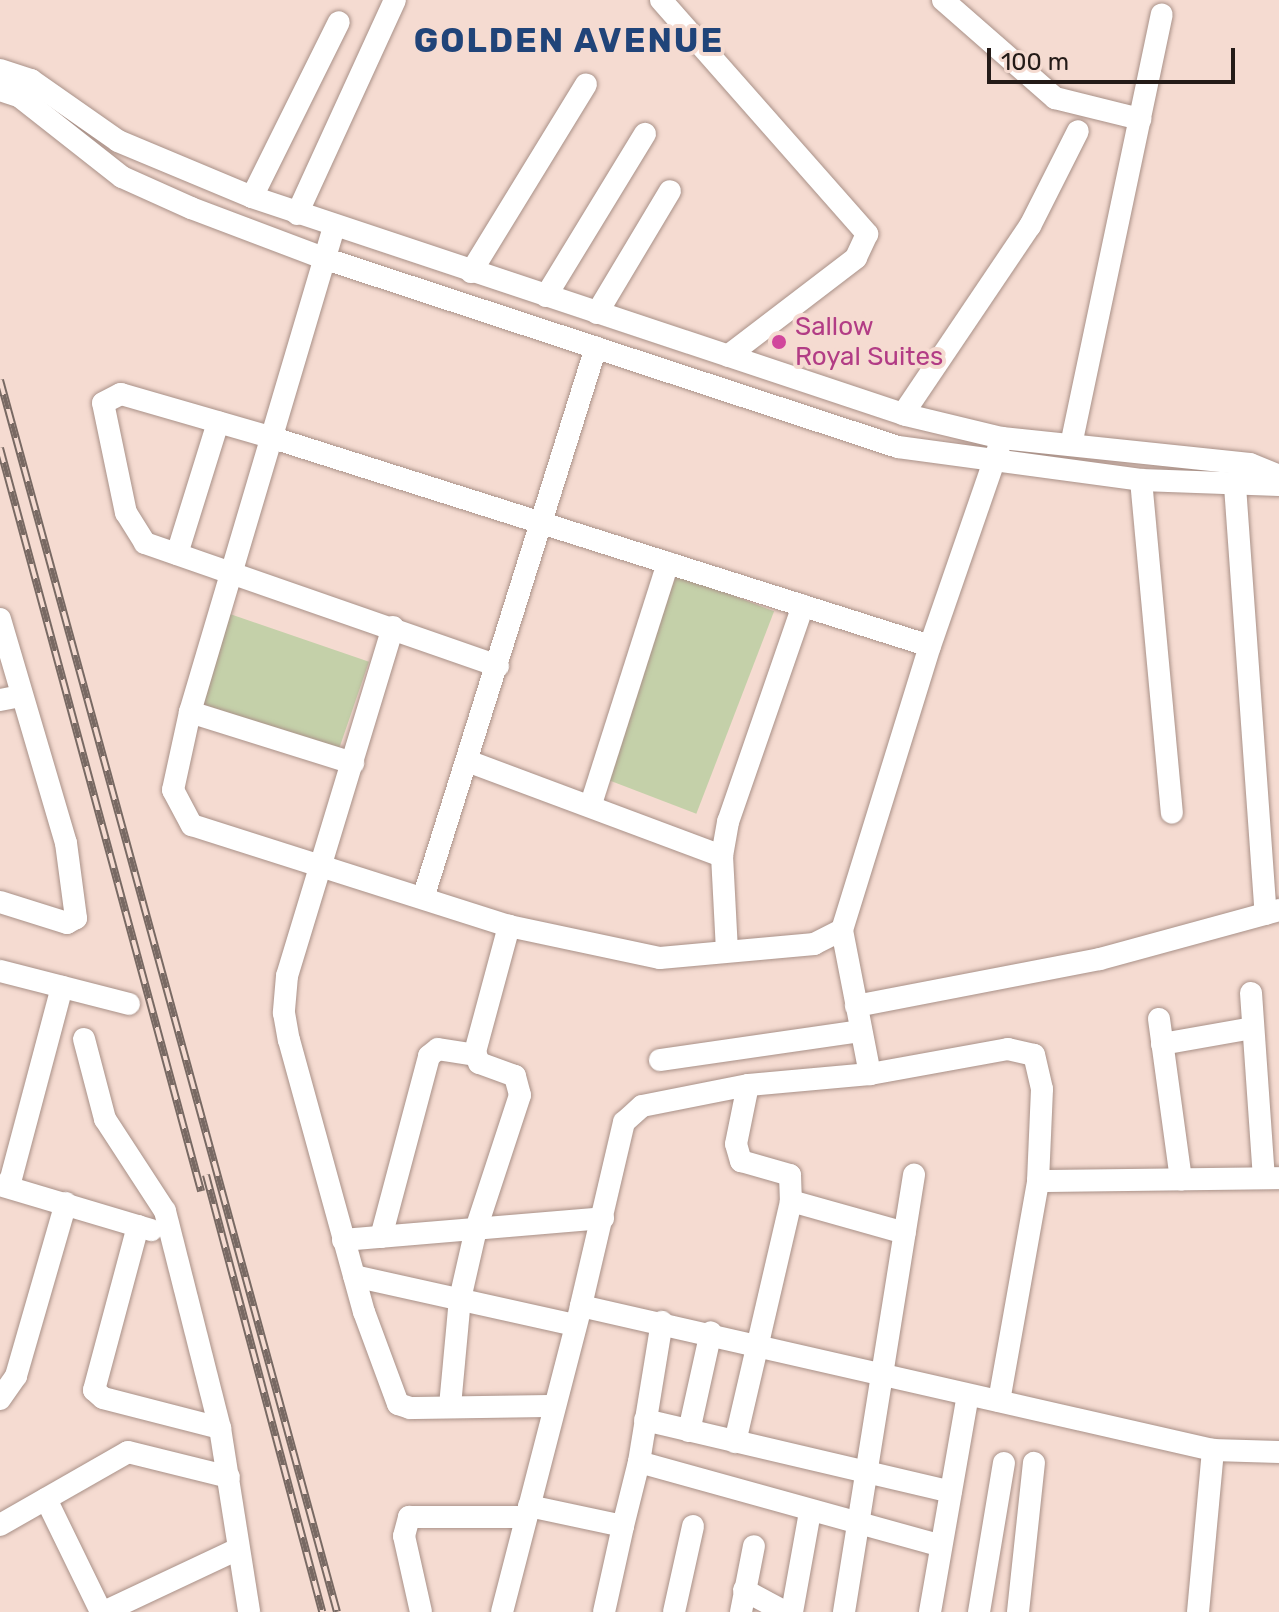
<!DOCTYPE html>
<style>
body{margin:0}
#map{position:relative;width:1279px;height:1612px;overflow:hidden;background:#f5dbd1;font-family:Rubik,sans-serif}
div>[style]{position:absolute}
.green>*{inset:0;background:#c4d0a9;transform-origin:0 0}
.roads{filter:drop-shadow(0 0 2px #a99188) drop-shadow(0 0 2px #a99188)}
.minor>*{height:22px;margin:-11px;padding:0 11px;transform-origin:11px;border-radius:11px;background:#fff}
.rail>*{height:8px;margin-top:-4px;transform-origin:0;background:repeating-linear-gradient(90deg,#f5dbd1 0 15px,#786963 0 30px);box-sizing:border-box;border-block:2px solid #786963}
.dots>*{width:22px;height:22px;translate:-50% -50%;box-sizing:border-box;border:4px solid #f5dbd1;border-radius:50%}
span{translate:-50% -50%;white-space:nowrap;text-align:center;line-height:1.15;-webkit-text-stroke:8px #f5dbd1;paint-order:stroke}
.hotel-label{font-size:26px;color:#b23c85}
.left{translate:0 -50%;text-align:left}
.district-label{font-size:34px;color:#204479;font-weight:700;letter-spacing:2px}
.scale{position:absolute;left:987px;top:48px;width:248px;height:36px;box-sizing:border-box;border:4px solid #241b18;border-top:0;padding-left:10px;font-size:24px;line-height:28px;white-space:nowrap;color:#241b18;-webkit-text-stroke:6px #f5dbd1;paint-order:stroke}
</style>
<div id="map">
<div class="green">
<i style="left:677px;top:574px;width:104px;height:217px;rotate:21deg"></i>
<i style="left:230px;top:614px;width:147px;height:94px;rotate:19deg"></i>
</div>
<div class="roads">
<div class="minor">
<i style="left:661px;top:0;width:312px;rotate:48.6deg"></i>
<i style="left:867px;top:234px;width:26px;rotate:115deg"></i>
<i style="left:856px;top:258px;width:161px;rotate:142.6deg"></i>
<i style="left:943px;top:0;width:149px;rotate:41.2deg"></i>
<i style="left:1055px;top:98px;width:88px;rotate:13.9deg"></i>
<i style="left:0;top:70px;width:33px;rotate:18deg"></i>
<i style="left:31px;top:80px;width:106px;rotate:35deg"></i>
<i style="left:118px;top:141px;width:145px;rotate:22.7deg"></i>
<i style="left:252px;top:197px;width:689px;rotate:18.43deg"></i>
<i style="left:906px;top:415px;width:99px;rotate:13.5deg"></i>
<i style="left:1002px;top:438px;width:249px;rotate:6deg"></i>
<i style="left:1250px;top:464px;width:31px;rotate:22deg"></i>
<i style="left:0;top:90px;width:20px;rotate:18deg"></i>
<i style="left:19px;top:96px;width:131px;rotate:38.2deg"></i>
<i style="left:122px;top:177px;width:76px;rotate:24.2deg"></i>
<i style="left:191px;top:208px;width:141px;rotate:20.7deg"></i>
<i style="left:323px;top:258px;width:605px;rotate:18.2deg"></i>
<i style="left:898px;top:447px;width:245px;rotate:7.7deg"></i>
<i style="left:1141px;top:480px;width:138px;rotate:2.1deg"></i>
<i style="left:252px;top:197px;width:195px;rotate:-63.6deg"></i>
<i style="left:297px;top:214px;width:235px;rotate:-65.4deg"></i>
<i style="left:334px;top:227px;width:506px;rotate:106.54deg"></i>
<i style="left:190px;top:712px;width:80px;rotate:102.3deg"></i>
<i style="left:173px;top:790px;width:40px;rotate:62deg"></i>
<i style="left:192px;top:825px;width:333px;rotate:17.7deg"></i>
<i style="left:509px;top:926px;width:154px;rotate:12deg"></i>
<i style="left:660px;top:958px;width:155px;rotate:-5.2deg"></i>
<i style="left:814px;top:944px;width:31px;rotate:-27deg"></i>
<i style="left:842px;top:930px;width:297px;rotate:-72.8deg"></i>
<i style="left:930px;top:646px;width:220px;rotate:-70.9deg"></i>
<i style="left:471px;top:272px;width:220px;rotate:-58.5deg"></i>
<i style="left:546px;top:296px;width:190px;rotate:-58.6deg"></i>
<i style="left:597px;top:313px;width:142px;rotate:-59.1deg"></i>
<i style="left:903px;top:414px;width:227px;rotate:-56deg"></i>
<i style="left:1030px;top:226px;width:106px;rotate:-63.2deg"></i>
<i style="left:1071px;top:445px;width:440px;rotate:-78.1deg"></i>
<i style="left:1141px;top:480px;width:334px;rotate:84.7deg"></i>
<i style="left:1235px;top:486px;width:429px;rotate:85.9deg"></i>
<i style="left:177px;top:554px;width:138px;rotate:-72.7deg"></i>
<i style="left:0;top:619px;width:234px;rotate:73.6deg"></i>
<i style="left:66px;top:843px;width:76px;rotate:82.4deg"></i>
<i style="left:76px;top:918px;width:10px;rotate:151deg"></i>
<i style="left:67px;top:923px;width:70px;rotate:-162.6deg"></i>
<i style="left:393px;top:627px;width:365px;rotate:106.9deg"></i>
<i style="left:287px;top:976px;width:37px;rotate:95deg"></i>
<i style="left:284px;top:1013px;width:27px;rotate:80deg"></i>
<i style="left:289px;top:1040px;width:282px;rotate:74.6deg"></i>
<i style="left:364px;top:1312px;width:98px;rotate:69.7deg"></i>
<i style="left:398px;top:1404px;width:13px;rotate:18deg"></i>
<i style="left:410px;top:1408px;width:144px;rotate:-0.8deg"></i>
<i style="left:498px;top:666px;width:374px;rotate:-160.8deg"></i>
<i style="left:145px;top:543px;width:36px;rotate:-122deg"></i>
<i style="left:126px;top:513px;width:112px;rotate:-101.8deg"></i>
<i style="left:103px;top:403px;width:20px;rotate:-27deg"></i>
<i style="left:121px;top:394px;width:155px;rotate:16.1deg"></i>
<i style="left:270px;top:437px;width:692px;rotate:17.57deg"></i>
<i style="left:0;top:700px;width:21px;rotate:-11deg"></i>
<i style="left:190px;top:712px;width:171px;rotate:17.4deg"></i>
<i style="left:470px;top:762px;width:269px;rotate:20.5deg"></i>
<i style="left:591px;top:804px;width:253px;rotate:-72.3deg"></i>
<i style="left:424px;top:895px;width:574px;rotate:-72.57deg"></i>
<i style="left:842px;top:930px;width:147px;rotate:79deg"></i>
<i style="left:727px;top:951px;width:95px;rotate:-93deg"></i>
<i style="left:722px;top:856px;width:35px;rotate:-80deg"></i>
<i style="left:728px;top:822px;width:229px;rotate:-70.9deg"></i>
<i style="left:0;top:971px;width:133px;rotate:14.3deg"></i>
<i style="left:1251px;top:993px;width:185px;rotate:86deg"></i>
<i style="left:856px;top:1006px;width:248px;rotate:-10.9deg"></i>
<i style="left:1100px;top:959px;width:186px;rotate:-15.3deg"></i>
<i style="left:1159px;top:1019px;width:162px;rotate:82.2deg"></i>
<i style="left:84px;top:1039px;width:83px;rotate:75.3deg"></i>
<i style="left:105px;top:1119px;width:110px;rotate:56.9deg"></i>
<i style="left:165px;top:1211px;width:224px;rotate:75.8deg"></i>
<i style="left:220px;top:1428px;width:186px;rotate:81deg"></i>
<i style="left:1162px;top:1044px;width:92px;rotate:-10deg"></i>
<i style="left:660px;top:1060px;width:203px;rotate:-8.2deg"></i>
<i style="left:748px;top:1085px;width:60px;rotate:101.5deg"></i>
<i style="left:736px;top:1144px;width:18px;rotate:74deg"></i>
<i style="left:741px;top:1161px;width:51px;rotate:15.9deg"></i>
<i style="left:790px;top:1175px;width:26px;rotate:88deg"></i>
<i style="left:791px;top:1201px;width:118px;rotate:15.7deg"></i>
<i style="left:1038px;top:1181px;width:241px;rotate:-0.7deg"></i>
<i style="left:0;top:1185px;width:158px;rotate:16.6deg"></i>
<i style="left:9px;top:1186px;width:206px;rotate:-75.1deg"></i>
<i style="left:138px;top:1226px;width:170px;rotate:105deg"></i>
<i style="left:94px;top:1390px;width:12px;rotate:42deg"></i>
<i style="left:103px;top:1398px;width:121px;rotate:14.4deg"></i>
<i style="left:381px;top:1237px;width:187px;rotate:-75.1deg"></i>
<i style="left:429px;top:1056px;width:11px;rotate:-38deg"></i>
<i style="left:438px;top:1049px;width:38px;rotate:9deg"></i>
<i style="left:343px;top:1240px;width:261px;rotate:-4.8deg"></i>
<i style="left:354px;top:1276px;width:226px;rotate:12.5deg"></i>
<i style="left:0;top:1399px;width:28px;rotate:-55deg"></i>
<i style="left:16px;top:1376px;width:180px;rotate:-73.9deg"></i>
<i style="left:999px;top:1401px;width:223px;rotate:-79.9deg"></i>
<i style="left:1038px;top:1181px;width:92px;rotate:-87.5deg"></i>
<i style="left:1042px;top:1089px;width:35px;rotate:-103deg"></i>
<i style="left:1034px;top:1055px;width:27px;rotate:-167deg"></i>
<i style="left:1008px;top:1049px;width:140px;rotate:169.7deg"></i>
<i style="left:870px;top:1074px;width:122px;rotate:174.8deg"></i>
<i style="left:748px;top:1085px;width:108px;rotate:168.8deg"></i>
<i style="left:642px;top:1106px;width:24px;rotate:138deg"></i>
<i style="left:624px;top:1122px;width:189px;rotate:103.2deg"></i>
<i style="left:581px;top:1306px;width:648px;rotate:12.84deg"></i>
<i style="left:1213px;top:1450px;width:66px;rotate:1.7deg"></i>
<i style="left:450px;top:1406px;width:107px;rotate:-84.7deg"></i>
<i style="left:460px;top:1299px;width:72px;rotate:-77.1deg"></i>
<i style="left:476px;top:1229px;width:141px;rotate:-71.8deg"></i>
<i style="left:520px;top:1095px;width:20px;rotate:-105deg"></i>
<i style="left:515px;top:1076px;width:38px;rotate:-160deg"></i>
<i style="left:479px;top:1063px;width:12px;rotate:-110deg"></i>
<i style="left:475px;top:1052px;width:131px;rotate:-74.9deg"></i>
<i style="left:645px;top:1420px;width:314px;rotate:13.2deg"></i>
<i style="left:689px;top:1431px;width:101px;rotate:-77.5deg"></i>
<i style="left:735px;top:1442px;width:247px;rotate:-76.9deg"></i>
<i style="left:639px;top:1462px;width:313px;rotate:15.5deg"></i>
<i style="left:46px;top:1499px;width:126px;rotate:64deg"></i>
<i style="left:529px;top:1506px;width:96px;rotate:12deg"></i>
<i style="left:623px;top:1526px;width:66px;rotate:-76deg"></i>
<i style="left:639px;top:1462px;width:142px;rotate:-80.7deg"></i>
<i style="left:0;top:1525px;width:147px;rotate:-29.7deg"></i>
<i style="left:128px;top:1452px;width:104px;rotate:13.9deg"></i>
<i style="left:744px;top:1590px;width:47px;rotate:28.2deg"></i>
<i style="left:104px;top:1612px;width:148px;rotate:-25.2deg"></i>
<i style="left:421px;top:1612px;width:78px;rotate:-102.6deg"></i>
<i style="left:404px;top:1536px;width:20px;rotate:-75deg"></i>
<i style="left:409px;top:1517px;width:117px"></i>
<i style="left:502px;top:1612px;width:316px;rotate:-75.5deg"></i>
<i style="left:604px;top:1612px;width:88px;rotate:-77.5deg"></i>
<i style="left:674px;top:1612px;width:88px;rotate:-77.5deg"></i>
<i style="left:741px;top:1612px;width:67px;rotate:-78.9deg"></i>
<i style="left:792px;top:1612px;width:102px;rotate:-79.8deg"></i>
<i style="left:844px;top:1612px;width:443px;rotate:-80.9deg"></i>
<i style="left:930px;top:1612px;width:220px;rotate:-80.1deg"></i>
<i style="left:979px;top:1612px;width:151px;rotate:-80.5deg"></i>
<i style="left:1018px;top:1612px;width:150px;rotate:-83.9deg"></i>
<i style="left:1198px;top:1612px;width:163px;rotate:-84.7deg"></i>
</div>
</div>
<div class="rail">
<i style="left:0;top:380px;width:1277px;rotate:74.7deg"></i>
<i style="left:0;top:448px;width:770px;rotate:74.86deg"></i>
<i style="left:206px;top:1175px;width:452px;rotate:75.1deg"></i>
</div>
<div class="dots">
<i style="left:779px;top:342px;background:#d1479c"></i>
</div>
<div class="hotel-label">
<span class="left" style="left:795px;top:342px">Sallow<br>Royal Suites</span>
</div>
<div class="district-label">
<span style="left:569px;top:41px">GOLDEN AVENUE</span>
</div>
<div class="scale">100 m</div>
</div>
